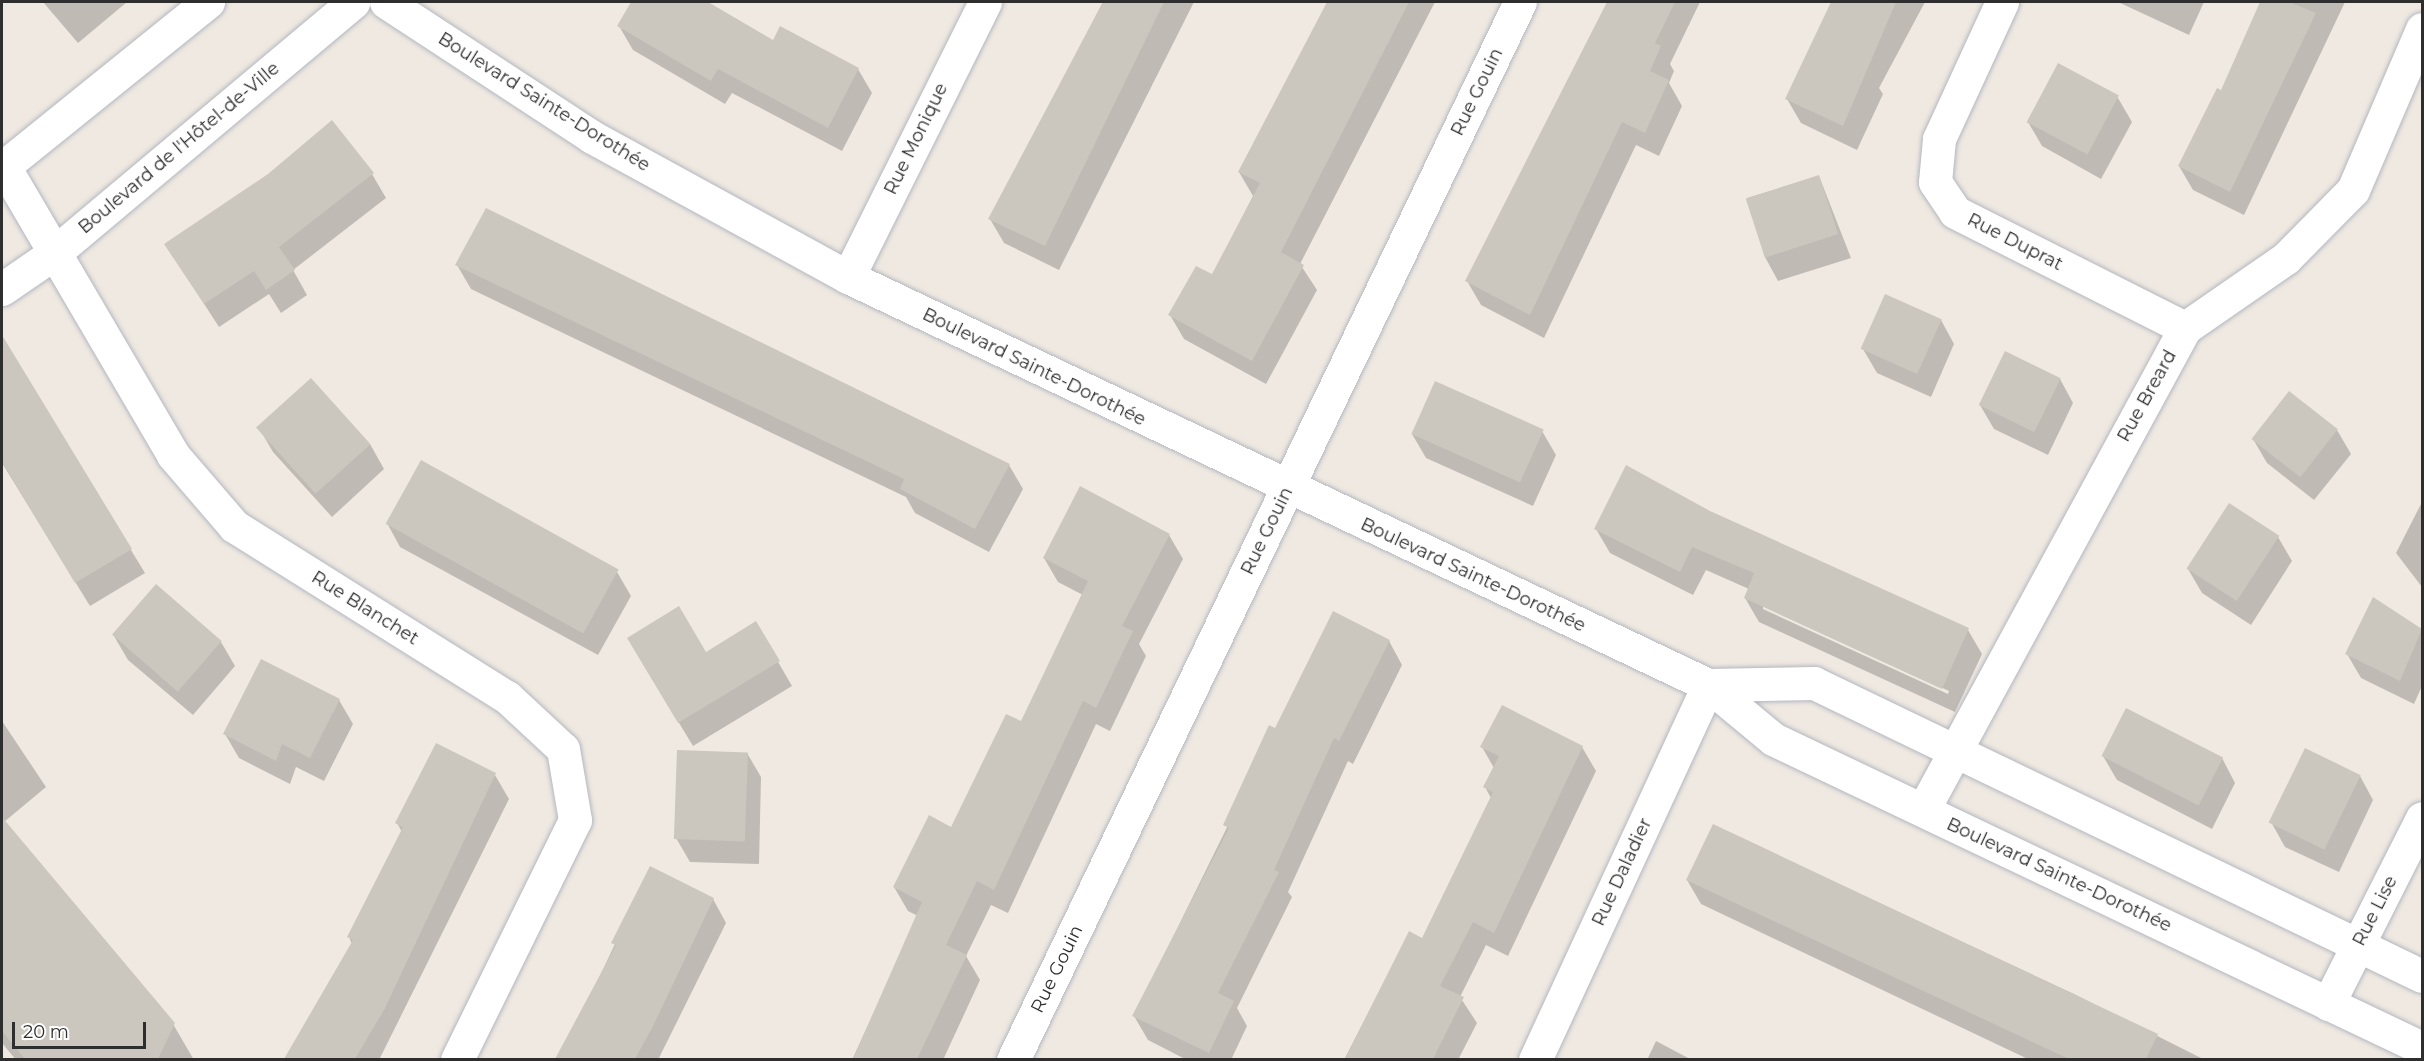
<!DOCTYPE html>
<meta charset="utf-8">
<style>
body{margin:0}
#map{position:relative;width:2424px;height:1061px;overflow:hidden;background:#efe9e1;font-family:Montserrat,sans-serif}
div>[style]{position:absolute}
.shadow>*{inset:0;background:#0003}
.building>*{inset:0;background:#cbc7bf;transform-origin:0 0}
.roads{filter:drop-shadow(0 0 2px #b4b7c1) drop-shadow(0 0 2px #b4b7c1)}
.minor>*{height:33px;margin:-16.5px;padding:0 16.5px;transform-origin:16.5px;border-radius:16.5px;background:#fff}
span{translate:-50% -50%;white-space:nowrap;text-align:center;line-height:1.15;-webkit-text-stroke:4.5px #fff;paint-order:stroke}
.street-label{font-size:18px;color:#2e2e2e}
.frame{position:absolute;inset:0;border:3px solid #2e2e2e;pointer-events:none}
.scale{position:absolute;left:12px;top:1022px;width:134px;height:27px;box-sizing:border-box;border:3px solid #2e2e2e;border-top:0;padding-left:8px;font-size:18px;line-height:21px;white-space:nowrap;color:#2e2e2e;-webkit-text-stroke:4px #fff;paint-order:stroke}
</style>
<div id="map">
<div class="shadow">
<i style="clip-path:polygon(43px 2px,127px 2px,78px 43px)"></i>
<i style="clip-path:polygon(633px 2px,705px 2px,774px 42px,858px 69px,872px 93px,842px 151px,732px 93px,725px 104px,633px 50px,619px 26px)"></i>
<i style="clip-path:polygon(1103px 2px,1194px 2px,1059px 270px,1004px 243px,990px 219px)"></i>
<i style="clip-path:polygon(1328px 2px,1435px 2px,1300px 264px,1317px 290px,1266px 384px,1184px 339px,1170px 315px,1212px 276px,1253px 196px,1239px 172px)"></i>
<i style="clip-path:polygon(1608px 2px,1700px 2px,1670px 64px,1674px 71px,1669px 83px,1682px 106px,1659px 156px,1636px 145px,1544px 338px,1481px 305px,1467px 281px)"></i>
<i style="clip-path:polygon(1835px 2px,1925px 2px,1879px 88px,1883px 94px,1857px 150px,1801px 123px,1787px 99px)"></i>
<i style="clip-path:polygon(2118px 2px,2204px 2px,2189px 35px)"></i>
<i style="clip-path:polygon(2263px 2px,2345px 2px,2244px 215px,2193px 190px,2179px 166px,2222px 92px)"></i>
<i style="clip-path:polygon(2118px 98px,2132px 122px,2101px 179px,2042px 146px,2028px 122px)"></i>
<i style="clip-path:polygon(372px 174px,386px 198px,293px 270px,307px 295px,281px 313px,269px 294px,219px 327px,166px 245px)"></i>
<i style="clip-path:polygon(1819px 176px,1851px 258px,1778px 281px,1765px 257px,1747px 198px)"></i>
<i style="clip-path:polygon(457px 265px,1009px 465px,1023px 489px,989px 552px,915px 513px,906px 497px,471px 289px)"></i>
<i style="clip-path:polygon(1941px 320px,1954px 344px,1931px 397px,1877px 373px,1863px 349px)"></i>
<i style="clip-path:polygon(16px 362px,145px 573px,90px 606px,2px 463px,2px 372px)"></i>
<i style="clip-path:polygon(2060px 379px,2073px 403px,2048px 455px,1994px 429px,1980px 405px)"></i>
<i style="clip-path:polygon(259px 428px,370px 444px,384px 469px,332px 517px,273px 452px)"></i>
<i style="clip-path:polygon(2337px 430px,2351px 454px,2314px 500px,2267px 463px,2253px 439px)"></i>
<i style="clip-path:polygon(1542px 431px,1556px 455px,1533px 506px,1426px 458px,1412px 434px)"></i>
<i style="clip-path:polygon(2422px 502px,2422px 587px,2396px 553px)"></i>
<i style="clip-path:polygon(evenodd,1709px 513px,1968px 630px,1982px 654px,1955px 712px,1759px 622px,1745px 598px,1749px 589px,1706px 570px,1693px 595px,1610px 553px,1596px 529px,1709px 513px,1763px 606px,1949px 691px,1948px 694px,1763px 609px,1763px 606px)"></i>
<i style="clip-path:polygon(387px 523px,617px 572px,631px 596px,598px 655px,400px 547px)"></i>
<i style="clip-path:polygon(1169px 535px,1183px 559px,1139px 644px,1146px 656px,1110px 731px,1096px 724px,1008px 913px,991px 905px,966px 956px,980px 980px,943px 1060px,852px 1060px,918px 916px,908px 911px,894px 887px,952px 829px,1021px 723px,1083px 595px,1058px 582px,1044px 558px)"></i>
<i style="clip-path:polygon(2278px 537px,2292px 561px,2251px 625px,2202px 593px,2188px 569px)"></i>
<i style="clip-path:polygon(2374px 599px,2422px 631px,2422px 686px,2414px 704px,2361px 678px,2347px 654px)"></i>
<i style="clip-path:polygon(756px 624px,792px 686px,693px 746px,642px 662px,706px 654px)"></i>
<i style="clip-path:polygon(114px 636px,221px 642px,235px 666px,193px 715px,128px 660px)"></i>
<i style="clip-path:polygon(1389px 641px,1402px 665px,1353px 764px,1348px 761px,1288px 892px,1292px 897px,1237px 1008px,1247px 1026px,1231px 1060px,1187px 1060px,1148px 1040px,1134px 1016px,1275px 730px)"></i>
<i style="clip-path:polygon(339px 700px,353px 724px,324px 781px,296px 767px,290px 784px,239px 758px,225px 734px)"></i>
<i style="clip-path:polygon(2px 721px,46px 787px,4px 822px,173px 1024px,194px 1060px,16px 1060px,2px 1043px)"></i>
<i style="clip-path:polygon(1482px 747px,1582px 747px,1596px 771px,1508px 956px,1486px 945px,1460px 997px,1477px 1023px,1458px 1060px,1344px 1060px,1409px 933px,1423px 940px,1491px 798px,1485px 787px,1494px 768px)"></i>
<i style="clip-path:polygon(747px 753px,761px 777px,759px 864px,690px 862px,676px 838px)"></i>
<i style="clip-path:polygon(2103px 756px,2222px 758px,2235px 783px,2212px 829px,2117px 780px)"></i>
<i style="clip-path:polygon(495px 775px,509px 799px,379px 1060px,286px 1060px,352px 944px,349px 937px,402px 832px,397px 823px)"></i>
<i style="clip-path:polygon(2360px 776px,2373px 800px,2339px 872px,2285px 847px,2271px 822px)"></i>
<i style="clip-path:polygon(1714px 826px,2074px 994px,2205px 1060px,2030px 1060px,1701px 904px,1687px 880px)"></i>
<i style="clip-path:polygon(651px 868px,713px 899px,726px 923px,658px 1060px,560px 1060px)"></i>
<i style="clip-path:polygon(1656px 1041px,1692px 1060px,1647px 1060px)"></i>
</div>
<div class="building">
<i style="clip-path:polygon(631px 2px,708px 2px,773px 40px,780px 26px,859px 68px,828px 128px,718px 69px,711px 81px,617px 26px)"></i>
<i style="clip-path:polygon(1103px 2px,1164px 2px,1045px 246px,988px 219px)"></i>
<i style="clip-path:polygon(1327px 2px,1409px 2px,1281px 252px,1304px 265px,1252px 361px,1168px 315px,1196px 266px,1212px 274px,1260px 183px,1238px 172px)"></i>
<i style="clip-path:polygon(1607px 2px,1675px 2px,1655px 43px,1661px 46px,1650px 71px,1669px 80px,1645px 133px,1622px 122px,1530px 315px,1465px 281px)"></i>
<i style="clip-path:polygon(1831px 2px,1896px 2px,1843px 126px,1785px 99px)"></i>
<i style="clip-path:polygon(2260px 2px,2289px 2px,2316px 13px,2230px 192px,2178px 166px,2217px 88px,2221px 90px)"></i>
<i style="left:2058px;top:63px;width:69px;height:67px;rotate:28deg"></i>
<i style="clip-path:polygon(332px 120px,374px 173px,279px 247px,295px 270px,266px 290px,254px 271px,204px 304px,164px 244px,268px 174px)"></i>
<i style="left:1819px;top:175px;width:62px;height:77px;rotate:72deg"></i>
<i style="clip-path:polygon(486px 208px,1010px 464px,975px 529px,900px 489px,904px 479px,455px 265px)"></i>
<i style="left:1885px;top:294px;width:62px;height:60px;rotate:24deg"></i>
<i style="clip-path:polygon(2px 335px,132px 549px,75px 583px,2px 462px)"></i>
<i style="left:2005px;top:351px;width:62px;height:60px;rotate:26deg"></i>
<i style="left:311px;top:378px;width:89px;height:74px;rotate:48deg"></i>
<i style="left:1435px;top:381px;width:119px;height:58px;rotate:24deg"></i>
<i style="left:2289px;top:391px;width:62px;height:61px;rotate:38deg"></i>
<i style="left:421px;top:460px;width:226px;height:73px;rotate:29deg"></i>
<i style="clip-path:polygon(1626px 465px,1710px 511px,1969px 628px,1942px 689px,1744px 598px,1754px 573px,1692px 547px,1680px 572px,1594px 529px)"></i>
<i style="clip-path:polygon(1080px 486px,1170px 534px,1122px 626px,1133px 631px,1096px 708px,1083px 701px,994px 890px,977px 881px,946px 945px,967px 955px,917px 1059px,853px 1059px,922px 902px,893px 887px,929px 815px,951px 827px,1006px 714px,1021px 721px,1088px 581px,1043px 558px)"></i>
<i style="left:2229px;top:503px;width:60px;height:78px;rotate:33deg"></i>
<i style="left:156px;top:584px;width:87px;height:67px;rotate:41deg"></i>
<i style="clip-path:polygon(2373px 597px,2422px 629px,2400px 681px,2345px 654px)"></i>
<i style="clip-path:polygon(679px 606px,706px 652px,756px 621px,780px 661px,678px 723px,627px 638px)"></i>
<i style="clip-path:polygon(1333px 611px,1390px 640px,1339px 741px,1334px 738px,1274px 870px,1279px 872px,1218px 993px,1234px 1001px,1209px 1053px,1132px 1016px,1229px 828px,1223px 825px,1269px 725px,1275px 728px)"></i>
<i style="clip-path:polygon(261px 659px,340px 699px,310px 758px,282px 744px,276px 761px,223px 734px)"></i>
<i style="clip-path:polygon(1502px 705px,1583px 746px,1494px 933px,1473px 922px,1440px 986px,1464px 997px,1433px 1059px,1345px 1059px,1409px 931px,1422px 938px,1493px 792px,1483px 787px,1499px 756px,1480px 747px)"></i>
<i style="left:2126px;top:708px;width:109px;height:54px;rotate:27deg"></i>
<i style="clip-path:polygon(436px 743px,496px 773px,385px 1008px,355px 1059px,284px 1059px,353px 940px,347px 937px,403px 827px,395px 823px)"></i>
<i style="left:2305px;top:748px;width:62px;height:83px;rotate:26deg"></i>
<i style="left:677px;top:750px;width:71px;height:89px;rotate:2deg"></i>
<i style="clip-path:polygon(2px 817px,175px 1023px,158px 1059px,25px 1059px,2px 1031px)"></i>
<i style="clip-path:polygon(1713px 824px,2158px 1034px,2146px 1059px,2069px 1059px,1686px 880px)"></i>
<i style="clip-path:polygon(650px 866px,714px 898px,653px 1026px,635px 1059px,555px 1059px,616px 945px,611px 943px)"></i>
</div>
<div class="roads">
<div class="minor">
<i style="left:386px;top:2px;width:246px;rotate:33.2deg"></i>
<i style="left:592px;top:137px;width:292px;rotate:28.7deg"></i>
<i style="left:848px;top:277px;width:952px;rotate:25.38deg"></i>
<i style="left:1708px;top:685px;width:85px;rotate:39.7deg"></i>
<i style="left:1773px;top:739px;width:719px;rotate:25.46deg"></i>
<i style="left:2002px;top:2px;width:151px;rotate:114.7deg"></i>
<i style="left:1939px;top:139px;width:43px;rotate:95.3deg"></i>
<i style="left:1935px;top:182px;width:36px;rotate:56deg"></i>
<i style="left:1955px;top:212px;width:258px;rotate:26.8deg"></i>
<i style="left:2px;top:163px;width:338px;rotate:59.6deg"></i>
<i style="left:173px;top:455px;width:94px;rotate:49.3deg"></i>
<i style="left:234px;top:526px;width:322px;rotate:32.1deg"></i>
<i style="left:507px;top:697px;width:76px;rotate:42.9deg"></i>
<i style="left:563px;top:749px;width:72px;rotate:80.4deg"></i>
<i style="left:575px;top:820px;width:267px;rotate:116.2deg"></i>
<i style="left:2px;top:168px;width:265px;rotate:-38.9deg"></i>
<i style="left:848px;top:277px;width:307px;rotate:-63.5deg"></i>
<i style="left:2px;top:289px;width:62px;rotate:-34.5deg"></i>
<i style="left:53px;top:254px;width:392px;rotate:-40deg"></i>
<i style="left:1708px;top:685px;width:106px;rotate:-1.1deg"></i>
<i style="left:1814px;top:683px;width:675px;rotate:25.73deg"></i>
<i style="left:1923px;top:810px;width:549px;rotate:-61.47deg"></i>
<i style="left:2185px;top:328px;width:123px;rotate:-34.7deg"></i>
<i style="left:2286px;top:258px;width:95px;rotate:-45.4deg"></i>
<i style="left:2353px;top:190px;width:175px;rotate:-66.8deg"></i>
<i style="left:2328px;top:1004px;width:208px;rotate:-63.2deg"></i>
<i style="left:1013px;top:1060px;width:1173px;rotate:-64.4deg"></i>
<i style="left:1535px;top:1060px;width:413px;rotate:-65.2deg"></i>
</div>
</div>
<div class="street-label">
<span style="left:1477px;top:92px;rotate:-64deg">Rue Gouin</span>
<span style="left:544px;top:102px;rotate:32deg">Boulevard Sainte-Dorothée</span>
<span style="left:916px;top:139px;rotate:-64deg">Rue Monique</span>
<span style="left:179px;top:148px;rotate:-40deg">Boulevard de l'Hôtel-de-Ville</span>
<span style="left:2015px;top:242px;rotate:27deg">Rue Duprat</span>
<span style="left:1034px;top:367px;rotate:26deg">Boulevard Sainte-Dorothée</span>
<span style="left:2147px;top:396px;rotate:-61deg">Rue Breard</span>
<span style="left:1267px;top:531px;rotate:-64deg">Rue Gouin</span>
<span style="left:1473px;top:575px;rotate:25deg">Boulevard Sainte-Dorothée</span>
<span style="left:365px;top:608px;rotate:32deg">Rue Blanchet</span>
<span style="left:1622px;top:872px;rotate:-65deg">Rue Daladier</span>
<span style="left:2059px;top:875px;rotate:25deg">Boulevard Sainte-Dorothée</span>
<span style="left:2375px;top:911px;rotate:-63deg">Rue Lise</span>
<span style="left:1057px;top:969px;rotate:-64deg">Rue Gouin</span>
</div>
<div class="frame"></div>
<div class="scale">20 m</div>
</div>
